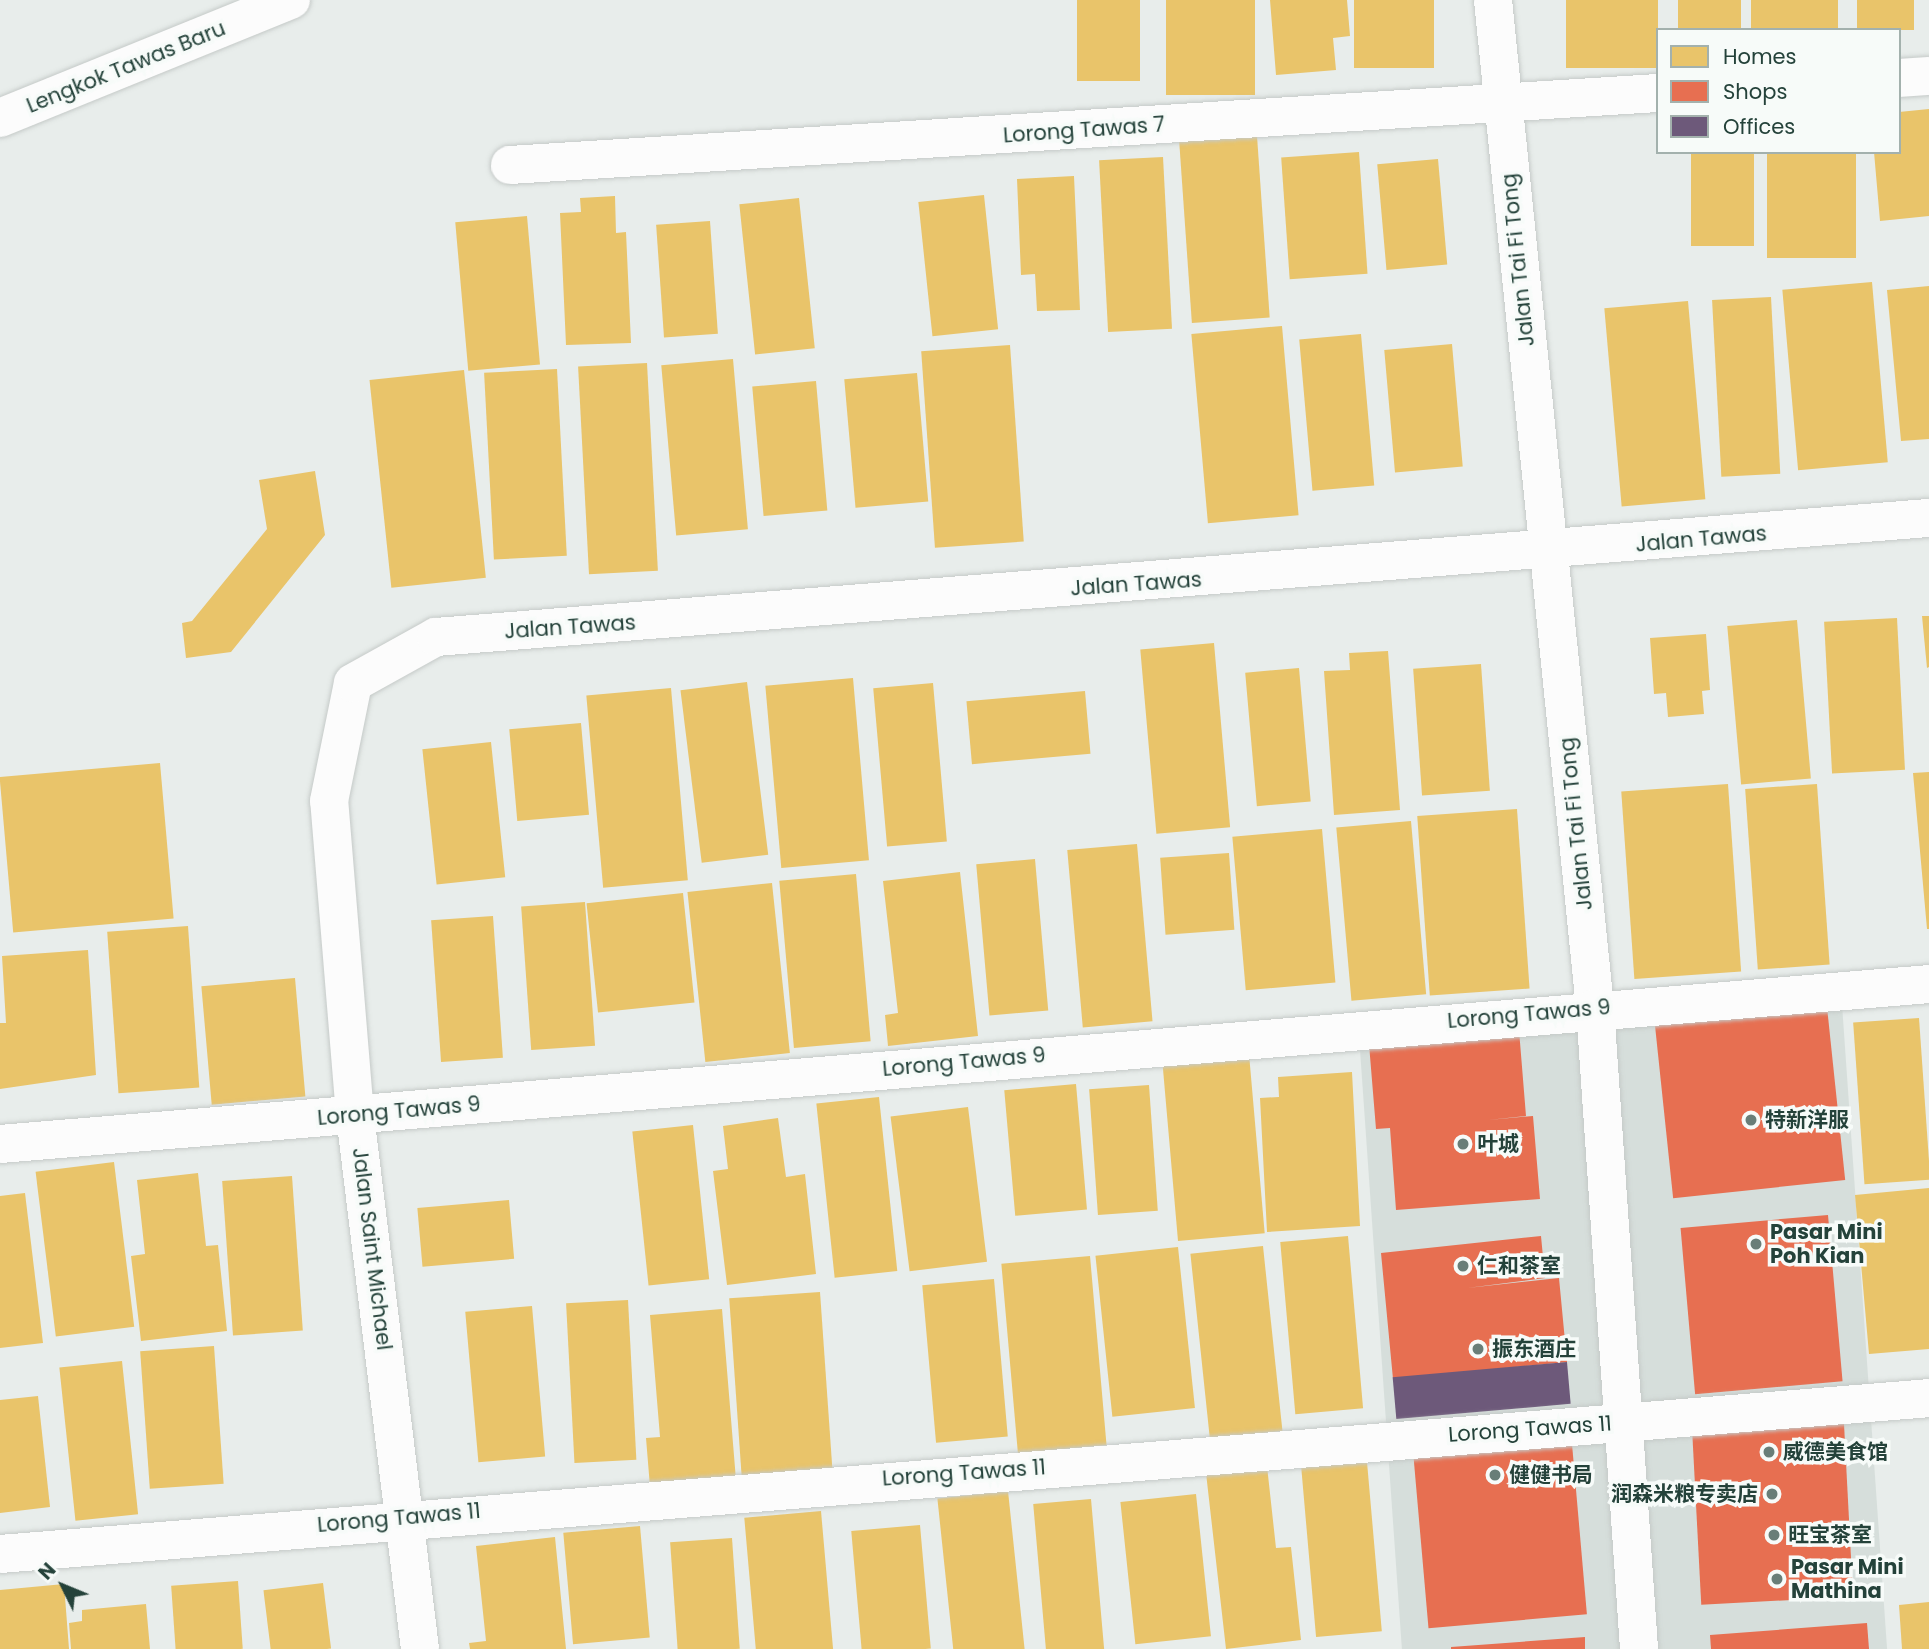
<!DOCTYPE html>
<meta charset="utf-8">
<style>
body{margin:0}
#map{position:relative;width:1929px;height:1649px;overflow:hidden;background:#e8edeb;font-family:Poppins,"Noto Sans SC",sans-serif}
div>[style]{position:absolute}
.built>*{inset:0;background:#d6dedb;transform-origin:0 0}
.homes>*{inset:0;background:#e9c46a;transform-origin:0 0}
.shops>*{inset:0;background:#e76f51;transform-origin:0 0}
.offices>*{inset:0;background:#6d597a;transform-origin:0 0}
.roads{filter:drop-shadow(0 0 2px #c5cac8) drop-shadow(0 0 2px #c5cac8)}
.minor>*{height:38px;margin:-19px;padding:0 19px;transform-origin:19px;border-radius:19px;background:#fcfcfc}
.dots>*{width:19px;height:19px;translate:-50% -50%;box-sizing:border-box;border:4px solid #f7fbf9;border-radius:50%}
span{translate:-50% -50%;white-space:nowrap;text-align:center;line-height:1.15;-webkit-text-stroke:7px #f7fbf9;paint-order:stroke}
.street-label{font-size:21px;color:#24423a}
.poi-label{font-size:21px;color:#24423a;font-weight:700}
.left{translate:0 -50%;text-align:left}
.right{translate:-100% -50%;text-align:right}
.legend{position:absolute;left:1656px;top:28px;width:245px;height:126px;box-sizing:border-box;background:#f7fbf9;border:2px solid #a3b1ad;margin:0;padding:9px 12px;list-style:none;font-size:21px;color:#24423a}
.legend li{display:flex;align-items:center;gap:14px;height:35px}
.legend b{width:35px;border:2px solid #a3b1ad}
.north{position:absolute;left:28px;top:1551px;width:70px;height:70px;-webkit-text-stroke:5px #f7fbf9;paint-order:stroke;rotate:313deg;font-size:19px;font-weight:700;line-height:28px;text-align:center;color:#24423a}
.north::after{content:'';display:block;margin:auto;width:24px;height:32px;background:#24423a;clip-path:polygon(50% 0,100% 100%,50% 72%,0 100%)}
</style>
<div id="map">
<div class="built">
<i style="left:1841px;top:990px;width:661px;height:484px;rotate:86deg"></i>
</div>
<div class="homes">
<i style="left:1077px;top:0;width:63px;height:81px"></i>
<i style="left:1166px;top:0;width:89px;height:95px"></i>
<i style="clip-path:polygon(1270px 0,1347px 0,1350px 36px,1333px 38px,1336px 70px,1276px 75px)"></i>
<i style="left:1354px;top:0;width:80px;height:68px"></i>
<i style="left:1566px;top:0;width:92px;height:68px"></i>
<i style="left:1678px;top:0;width:63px;height:30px"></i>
<i style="left:1751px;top:0;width:87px;height:30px"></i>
<i style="left:1857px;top:0;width:57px;height:30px"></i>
<i style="clip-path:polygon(1929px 109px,1929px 216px,1880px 221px,1874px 152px,1899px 152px,1899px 112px)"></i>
<i style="left:1257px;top:136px;width:182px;height:78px;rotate:86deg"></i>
<i style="left:1359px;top:152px;width:122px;height:78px;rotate:86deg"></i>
<i style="left:1691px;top:152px;width:63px;height:94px"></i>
<i style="left:1767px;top:152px;width:89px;height:106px"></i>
<i style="left:1163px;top:157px;width:172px;height:64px;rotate:87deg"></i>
<i style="left:1438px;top:159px;width:106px;height:61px;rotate:85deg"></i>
<i style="clip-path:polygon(1074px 176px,1080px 310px,1037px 311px,1035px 274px,1021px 275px,1017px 179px)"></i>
<i style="left:984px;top:195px;width:135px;height:66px;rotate:84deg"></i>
<i style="clip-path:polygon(615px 196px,616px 233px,626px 232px,631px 343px,566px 345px,560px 213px,581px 212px,580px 198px)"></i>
<i style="left:799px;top:198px;width:151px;height:60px;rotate:84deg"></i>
<i style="left:527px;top:216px;width:149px;height:72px;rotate:85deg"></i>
<i style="left:710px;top:221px;width:113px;height:54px;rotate:86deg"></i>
<i style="left:1872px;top:282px;width:181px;height:90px;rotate:85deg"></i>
<i style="clip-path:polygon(1929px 286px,1929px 439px,1901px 441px,1887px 290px)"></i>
<i style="left:1771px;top:297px;width:177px;height:59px;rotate:87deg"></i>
<i style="left:1688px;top:301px;width:199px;height:84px;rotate:85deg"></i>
<i style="left:1282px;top:326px;width:190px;height:91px;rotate:85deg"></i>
<i style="left:1361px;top:334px;width:152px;height:62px;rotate:85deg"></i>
<i style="left:1452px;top:344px;width:123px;height:68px;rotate:85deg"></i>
<i style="left:1010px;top:345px;width:197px;height:89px;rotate:86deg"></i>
<i style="left:733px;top:359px;width:171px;height:72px;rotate:85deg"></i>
<i style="left:647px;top:363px;width:208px;height:69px;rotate:87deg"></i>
<i style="left:557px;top:369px;width:187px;height:73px;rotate:87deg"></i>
<i style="left:464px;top:370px;width:209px;height:95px;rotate:84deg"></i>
<i style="left:917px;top:373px;width:129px;height:73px;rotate:85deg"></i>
<i style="left:816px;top:381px;width:130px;height:64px;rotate:85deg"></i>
<i style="clip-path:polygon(315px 471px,325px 535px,231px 652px,186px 658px,182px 623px,192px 621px,267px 529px,259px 480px)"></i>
<i style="clip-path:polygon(1922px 616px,1929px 616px,1929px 667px,1927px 668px)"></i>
<i style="left:1897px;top:618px;width:152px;height:73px;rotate:87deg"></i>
<i style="left:1797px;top:620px;width:159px;height:70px;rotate:85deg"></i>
<i style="clip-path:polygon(1706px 634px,1710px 690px,1702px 691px,1704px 714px,1668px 717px,1666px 693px,1654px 694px,1650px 638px)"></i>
<i style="left:1214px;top:643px;width:185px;height:74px;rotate:85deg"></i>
<i style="clip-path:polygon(1388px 651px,1400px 810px,1334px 815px,1324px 671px,1350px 670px,1349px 653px)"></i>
<i style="left:1481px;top:664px;width:127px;height:68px;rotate:86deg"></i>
<i style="left:1299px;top:668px;width:134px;height:54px;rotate:85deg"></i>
<i style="left:853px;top:678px;width:183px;height:88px;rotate:85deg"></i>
<i style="left:747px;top:682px;width:174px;height:67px;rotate:83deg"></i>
<i style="left:933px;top:683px;width:159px;height:60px;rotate:85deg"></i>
<i style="left:671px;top:688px;width:193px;height:85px;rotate:85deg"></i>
<i style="left:1085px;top:691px;width:63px;height:119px;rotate:85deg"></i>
<i style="left:581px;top:723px;width:92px;height:72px;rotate:85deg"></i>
<i style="left:491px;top:742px;width:136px;height:69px;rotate:84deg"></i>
<i style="left:160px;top:763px;width:156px;height:161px;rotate:85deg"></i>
<i style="clip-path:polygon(1929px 772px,1929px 929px,1927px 929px,1913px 773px)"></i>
<i style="left:1728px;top:784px;width:188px;height:107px;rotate:86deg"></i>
<i style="left:1817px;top:784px;width:181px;height:72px;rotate:86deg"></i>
<i style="left:1517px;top:809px;width:180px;height:100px;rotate:86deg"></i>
<i style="left:1411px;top:821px;width:174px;height:75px;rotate:85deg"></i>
<i style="left:1322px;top:829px;width:154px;height:90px;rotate:85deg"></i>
<i style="left:1137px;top:844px;width:178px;height:70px;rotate:85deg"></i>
<i style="left:1229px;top:853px;width:77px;height:69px;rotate:86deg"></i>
<i style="left:1035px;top:859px;width:152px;height:59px;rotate:85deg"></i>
<i style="clip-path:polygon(960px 872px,978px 1036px,888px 1046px,885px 1015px,898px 1013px,883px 881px)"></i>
<i style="left:856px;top:874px;width:168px;height:77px;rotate:85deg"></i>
<i style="left:772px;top:883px;width:171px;height:85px;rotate:84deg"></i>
<i style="left:683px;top:893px;width:110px;height:97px;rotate:84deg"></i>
<i style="left:585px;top:902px;width:144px;height:64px;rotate:86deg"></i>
<i style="left:493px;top:916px;width:142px;height:62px;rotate:86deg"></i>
<i style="left:188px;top:926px;width:162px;height:81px;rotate:86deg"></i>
<i style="clip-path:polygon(88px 950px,96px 1075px,0 1089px,0 1023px,6px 1023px,2px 956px)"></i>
<i style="left:295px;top:978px;width:119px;height:94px;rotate:85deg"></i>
<i style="left:1919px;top:1018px;width:162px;height:66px;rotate:86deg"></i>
<i style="left:1249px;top:1054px;width:180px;height:87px;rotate:85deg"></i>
<i style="clip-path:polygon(1352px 1072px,1360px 1226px,1267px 1232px,1260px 1098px,1279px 1097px,1278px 1077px)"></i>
<i style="left:1076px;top:1084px;width:126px;height:72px;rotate:85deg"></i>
<i style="left:1149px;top:1085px;width:126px;height:60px;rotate:86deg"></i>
<i style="left:879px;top:1097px;width:175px;height:63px;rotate:84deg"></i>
<i style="left:968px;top:1107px;width:156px;height:78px;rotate:83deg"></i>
<i style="clip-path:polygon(778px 1118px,786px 1177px,805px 1174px,816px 1274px,727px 1285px,713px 1171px,728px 1169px,723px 1126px)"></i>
<i style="left:693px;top:1125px;width:155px;height:61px;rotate:84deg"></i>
<i style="left:114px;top:1162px;width:166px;height:79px;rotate:83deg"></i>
<i style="clip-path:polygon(198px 1173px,206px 1246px,218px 1245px,227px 1331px,141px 1341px,131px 1256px,145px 1254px,137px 1180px)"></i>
<i style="left:292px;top:1176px;width:155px;height:70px;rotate:86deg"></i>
<i style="clip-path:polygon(1929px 1188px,1929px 1349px,1869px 1354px,1855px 1195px)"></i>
<i style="clip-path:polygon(25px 1193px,43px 1343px,0 1348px,0 1196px)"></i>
<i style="left:509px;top:1200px;width:59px;height:92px;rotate:85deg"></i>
<i style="left:1348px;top:1236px;width:173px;height:68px;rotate:85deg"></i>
<i style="left:1263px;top:1246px;width:186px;height:73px;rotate:84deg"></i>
<i style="left:1178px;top:1247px;width:162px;height:83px;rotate:84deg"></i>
<i style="left:1090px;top:1256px;width:190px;height:89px;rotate:85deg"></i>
<i style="left:994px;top:1279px;width:158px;height:72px;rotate:85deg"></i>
<i style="left:820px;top:1292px;width:179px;height:91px;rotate:86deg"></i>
<i style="left:628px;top:1300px;width:160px;height:62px;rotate:87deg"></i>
<i style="left:532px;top:1306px;width:151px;height:67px;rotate:85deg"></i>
<i style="clip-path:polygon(722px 1309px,736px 1480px,650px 1487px,646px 1438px,660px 1437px,650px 1315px)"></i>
<i style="left:214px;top:1346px;width:138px;height:74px;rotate:86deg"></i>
<i style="left:122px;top:1361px;width:154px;height:63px;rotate:84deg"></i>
<i style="clip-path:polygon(38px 1396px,50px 1507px,0 1513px,0 1400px)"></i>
<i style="left:1367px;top:1462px;width:170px;height:66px;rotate:85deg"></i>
<i style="clip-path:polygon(1267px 1466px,1276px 1548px,1291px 1547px,1301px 1640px,1226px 1649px,1206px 1473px)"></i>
<i style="left:1008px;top:1491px;width:159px;height:71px;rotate:84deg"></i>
<i style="left:1196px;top:1494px;width:143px;height:76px;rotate:84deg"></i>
<i style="left:1091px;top:1499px;width:151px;height:58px;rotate:85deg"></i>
<i style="left:821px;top:1511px;width:139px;height:77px;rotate:85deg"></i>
<i style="left:920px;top:1525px;width:124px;height:69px;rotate:85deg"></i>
<i style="left:640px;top:1526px;width:112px;height:77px;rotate:85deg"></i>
<i style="clip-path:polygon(555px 1537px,566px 1649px,470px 1649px,469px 1643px,486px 1641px,476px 1546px)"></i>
<i style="left:732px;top:1538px;width:111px;height:62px;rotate:86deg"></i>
<i style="left:238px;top:1581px;width:68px;height:67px;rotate:86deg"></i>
<i style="left:323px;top:1583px;width:66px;height:60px;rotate:83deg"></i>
<i style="clip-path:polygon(64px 1584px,69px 1649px,0 1649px,0 1590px)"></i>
<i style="clip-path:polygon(1929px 1602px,1929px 1649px,1902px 1649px,1899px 1605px)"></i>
<i style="clip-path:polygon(146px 1604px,150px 1649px,71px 1649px,69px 1623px,82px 1621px,82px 1610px)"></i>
</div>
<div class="shops">
<i style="left:1827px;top:1007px;width:174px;height:173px;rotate:84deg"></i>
<i style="clip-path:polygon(1519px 1030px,1526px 1116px,1488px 1120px,1533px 1116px,1540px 1199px,1396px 1210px,1390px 1128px,1376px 1129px,1369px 1044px)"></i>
<i style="left:1828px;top:1215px;width:167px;height:148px;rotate:85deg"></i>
<i style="clip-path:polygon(1541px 1236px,1545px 1278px,1467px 1288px,1559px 1278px,1567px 1362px,1393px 1379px,1381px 1253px)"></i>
<i style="left:1844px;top:1424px;width:173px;height:152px;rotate:87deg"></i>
<i style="left:1572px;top:1444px;width:171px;height:159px;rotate:85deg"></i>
<i style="clip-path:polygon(1867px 1623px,1869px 1649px,1711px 1649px,1710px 1635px)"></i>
<i style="clip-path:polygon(1585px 1637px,1585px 1649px,1451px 1649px,1451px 1647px)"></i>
</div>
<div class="offices">
<i style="left:1567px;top:1362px;width:42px;height:175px;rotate:85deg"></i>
</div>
<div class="roads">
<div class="minor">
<i style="left:1493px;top:0;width:1013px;rotate:84.22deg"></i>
<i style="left:1595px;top:1008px;width:643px;rotate:86.07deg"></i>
<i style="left:1899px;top:78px;width:30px;rotate:-4deg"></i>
<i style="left:0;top:118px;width:314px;rotate:-22.1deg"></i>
<i style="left:510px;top:165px;width:1150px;rotate:-3.59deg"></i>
<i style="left:0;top:1144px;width:1936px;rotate:-4.74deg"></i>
<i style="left:0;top:1554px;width:1935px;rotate:-4.62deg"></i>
<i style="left:420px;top:1649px;width:538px;rotate:-96.94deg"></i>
<i style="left:355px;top:1115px;width:315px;rotate:-94.7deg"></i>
<i style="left:329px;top:801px;width:120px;rotate:-78.5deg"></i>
<i style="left:353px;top:683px;width:95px;rotate:-29deg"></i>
<i style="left:436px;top:637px;width:1498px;rotate:-4.56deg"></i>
</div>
</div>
<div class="dots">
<i style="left:1751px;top:1120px;background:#697e78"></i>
<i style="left:1463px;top:1144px;background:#697e78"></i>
<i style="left:1756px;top:1244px;background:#697e78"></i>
<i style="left:1463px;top:1266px;background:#697e78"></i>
<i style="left:1478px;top:1349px;background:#697e78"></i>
<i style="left:1769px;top:1452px;background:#697e78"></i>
<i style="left:1495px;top:1475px;background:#697e78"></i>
<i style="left:1772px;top:1494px;background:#697e78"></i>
<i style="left:1774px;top:1535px;background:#697e78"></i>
<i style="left:1777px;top:1579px;background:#697e78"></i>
</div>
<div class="street-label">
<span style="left:126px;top:67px;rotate:-22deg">Lengkok Tawas Baru</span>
<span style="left:1084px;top:130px;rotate:-4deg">Lorong Tawas 7</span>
<span style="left:1518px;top:260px;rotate:-96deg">Jalan Tai Fi Tong</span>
<span style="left:1701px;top:539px;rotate:-5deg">Jalan Tawas</span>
<span style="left:1136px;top:584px;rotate:-4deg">Jalan Tawas</span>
<span style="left:570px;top:627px;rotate:-4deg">Jalan Tawas</span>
<span style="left:1576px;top:824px;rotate:-96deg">Jalan Tai Fi Tong</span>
<span style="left:1529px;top:1014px;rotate:-5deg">Lorong Tawas 9</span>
<span style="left:964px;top:1062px;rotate:-5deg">Lorong Tawas 9</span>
<span style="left:399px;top:1111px;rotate:-5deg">Lorong Tawas 9</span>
<span style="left:372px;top:1249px;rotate:83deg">Jalan Saint Michael</span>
<span style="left:1530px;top:1429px;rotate:-4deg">Lorong Tawas 11</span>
<span style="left:964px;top:1473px;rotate:-4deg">Lorong Tawas 11</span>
<span style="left:399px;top:1518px;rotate:-5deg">Lorong Tawas 11</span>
</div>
<div class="poi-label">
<span class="left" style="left:1765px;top:1120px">特新洋服</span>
<span class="left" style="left:1477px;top:1144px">叶城</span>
<span class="left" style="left:1770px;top:1244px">Pasar Mini<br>Poh Kian</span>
<span class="left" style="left:1477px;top:1266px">仁和茶室</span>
<span class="left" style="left:1492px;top:1349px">振东酒庄</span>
<span class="left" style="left:1783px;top:1452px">威德美食馆</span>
<span class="left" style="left:1509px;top:1475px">健健书局</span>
<span class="right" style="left:1758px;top:1494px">润森米粮专卖店</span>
<span class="left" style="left:1788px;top:1535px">旺宝茶室</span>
<span class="left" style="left:1791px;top:1579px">Pasar Mini<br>Mathina</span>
</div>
<ul class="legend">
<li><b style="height:19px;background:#e9c46a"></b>Homes</li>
<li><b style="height:19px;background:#e76f51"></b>Shops</li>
<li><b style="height:19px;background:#6d597a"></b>Offices</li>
</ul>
<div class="north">N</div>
</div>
